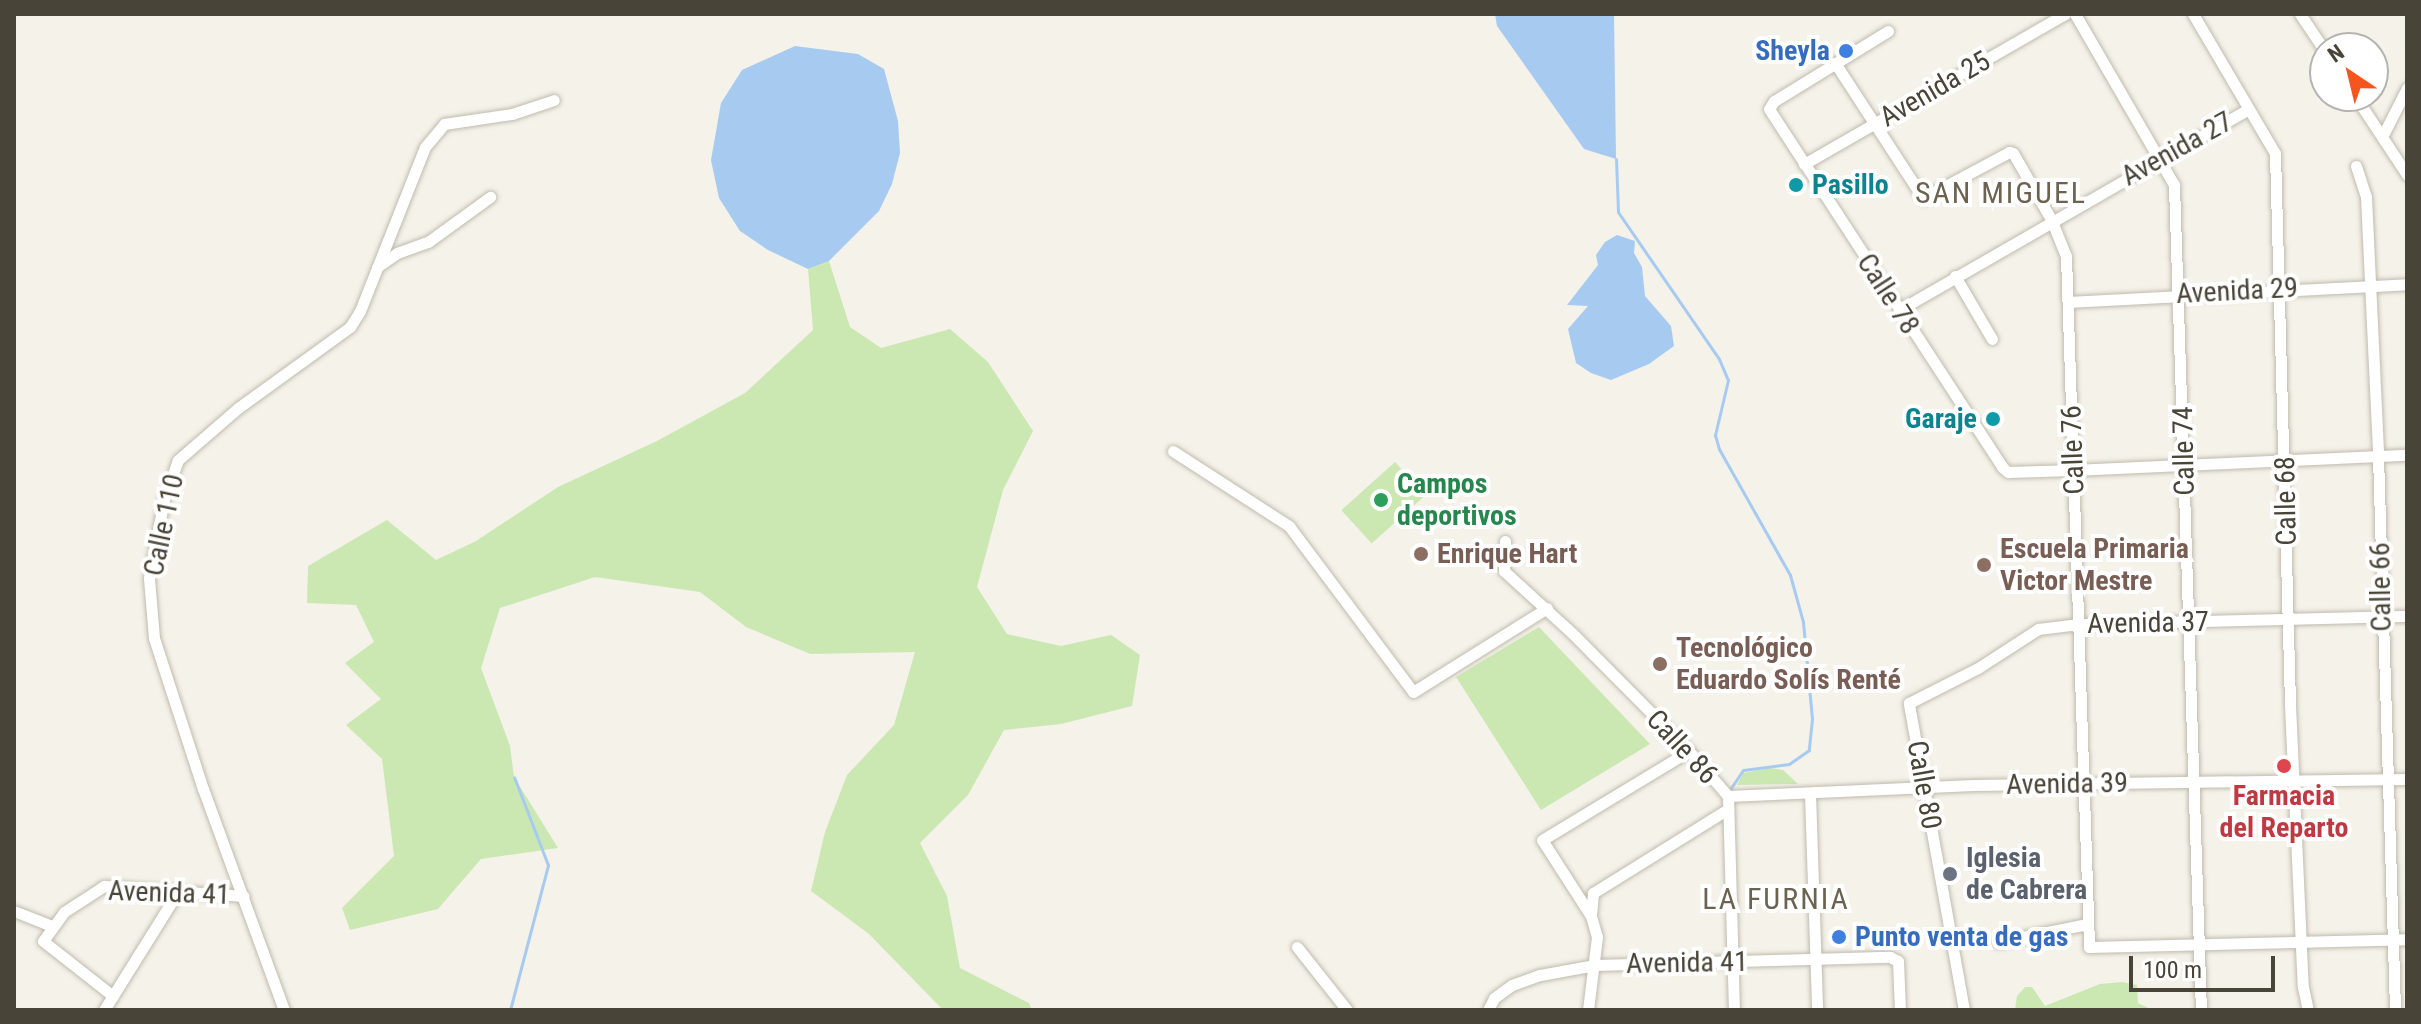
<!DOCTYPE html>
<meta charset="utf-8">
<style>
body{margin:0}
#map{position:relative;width:2421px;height:1024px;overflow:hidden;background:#f5f2ea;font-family:"Roboto Condensed",sans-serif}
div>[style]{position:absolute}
.green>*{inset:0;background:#cbe8b3;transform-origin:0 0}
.water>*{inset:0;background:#a7cbf0}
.stream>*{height:3px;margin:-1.5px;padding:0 1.5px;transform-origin:1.5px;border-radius:1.5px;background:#a7cbf0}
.roads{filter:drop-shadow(0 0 2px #c0bbac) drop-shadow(0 0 2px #c0bbac)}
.minor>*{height:11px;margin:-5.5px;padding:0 5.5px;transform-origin:5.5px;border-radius:5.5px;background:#fff}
.dots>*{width:22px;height:22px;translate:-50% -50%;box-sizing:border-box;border:4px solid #fff;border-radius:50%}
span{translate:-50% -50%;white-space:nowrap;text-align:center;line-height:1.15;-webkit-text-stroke:8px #fff;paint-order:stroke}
.shop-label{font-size:28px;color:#366cbe;font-weight:700}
.right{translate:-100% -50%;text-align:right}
.left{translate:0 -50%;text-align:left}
.street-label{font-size:28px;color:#494438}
.culture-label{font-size:28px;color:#0d838f;font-weight:700}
.leisure-label{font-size:28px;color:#27864d;font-weight:700}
.education-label{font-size:28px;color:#785e54;font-weight:700}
.health-label{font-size:28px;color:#be3a42;font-weight:700}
.worship-label{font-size:28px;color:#5b616d;font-weight:700}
.neighbourhood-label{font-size:30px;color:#6b634f;letter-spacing:2px}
.frame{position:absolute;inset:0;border:16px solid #494438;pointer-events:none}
.north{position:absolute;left:2309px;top:32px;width:80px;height:80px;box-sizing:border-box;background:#fff;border:2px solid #b6b4af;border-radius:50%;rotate:325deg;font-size:22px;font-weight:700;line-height:32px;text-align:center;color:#494438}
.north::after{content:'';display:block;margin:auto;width:28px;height:36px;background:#f7551e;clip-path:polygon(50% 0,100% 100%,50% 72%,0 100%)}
.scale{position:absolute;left:2129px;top:956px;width:146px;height:36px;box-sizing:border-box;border:4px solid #494438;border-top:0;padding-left:10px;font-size:24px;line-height:28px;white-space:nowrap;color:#494438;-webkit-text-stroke:6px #fff;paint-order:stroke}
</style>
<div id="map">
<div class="green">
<i style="clip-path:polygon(829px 261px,850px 327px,881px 348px,950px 329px,988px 362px,1033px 431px,1003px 490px,977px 587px,1007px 634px,1061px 646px,1111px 635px,1140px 655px,1132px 706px,1061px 724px,1004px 730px,968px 795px,920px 843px,947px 896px,960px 968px,1029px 1003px,1032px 1010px,943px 1010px,869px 934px,811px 891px,825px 832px,847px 775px,894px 725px,915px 652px,810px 654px,746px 627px,700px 592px,595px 577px,500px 608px,481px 668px,510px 746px,514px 777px,558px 848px,481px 859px,438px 909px,350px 930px,342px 908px,394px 856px,382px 759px,346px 725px,381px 699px,345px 663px,374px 642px,356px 605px,307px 603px,308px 566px,387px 520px,436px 560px,476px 541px,558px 487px,657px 441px,745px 393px,813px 330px,808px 269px)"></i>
<i style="left:1395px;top:462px;width:45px;height:72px;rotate:48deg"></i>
<i style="clip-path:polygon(1539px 627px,1650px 744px,1541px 810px,1456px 677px)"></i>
<i style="clip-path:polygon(1770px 768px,1783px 770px,1798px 784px,1737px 785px,1743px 773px)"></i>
<i style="clip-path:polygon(2123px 982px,2137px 985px,2138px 1003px,2153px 1010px,2015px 1010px,2017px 996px,2025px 987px,2032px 987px,2045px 1006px,2100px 984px)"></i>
</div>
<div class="water">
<i style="clip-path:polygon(1495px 14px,1614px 14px,1616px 159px,1584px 149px,1497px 26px)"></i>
<i style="clip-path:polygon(795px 46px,858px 54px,884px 69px,898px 121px,900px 153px,892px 184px,879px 211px,829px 261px,808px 269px,768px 250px,740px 231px,719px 198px,711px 160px,721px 103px,742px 70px)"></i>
<i style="clip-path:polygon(1617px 235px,1635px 241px,1634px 253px,1642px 267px,1645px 296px,1671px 326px,1674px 346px,1649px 364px,1611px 380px,1591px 373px,1576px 363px,1568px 329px,1588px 306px,1567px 305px,1598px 265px,1596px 255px,1605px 242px)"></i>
</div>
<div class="stream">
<i style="left:1616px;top:159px;width:53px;rotate:87.8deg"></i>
<i style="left:1618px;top:212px;width:178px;rotate:55.5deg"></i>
<i style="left:1719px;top:359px;width:23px;rotate:67deg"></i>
<i style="left:1728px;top:380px;width:57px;rotate:103.3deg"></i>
<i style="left:1715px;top:435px;width:15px;rotate:74deg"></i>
<i style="left:1719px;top:449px;width:145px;rotate:60.6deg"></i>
<i style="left:1790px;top:575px;width:49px;rotate:74.5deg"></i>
<i style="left:1803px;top:622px;width:97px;rotate:84.7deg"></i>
<i style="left:1812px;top:719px;width:31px;rotate:96deg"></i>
<i style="left:1809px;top:750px;width:24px;rotate:145deg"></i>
<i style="left:1789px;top:764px;width:46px;rotate:172.6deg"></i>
<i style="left:1743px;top:770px;width:23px;rotate:124deg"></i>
<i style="left:510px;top:1010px;width:150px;rotate:-75.3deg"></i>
<i style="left:548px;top:865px;width:94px;rotate:-111.1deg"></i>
</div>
<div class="roads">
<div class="minor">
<i style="left:2075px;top:14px;width:198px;rotate:59.9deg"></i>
<i style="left:2174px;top:185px;width:825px;rotate:88.13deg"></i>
<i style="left:2193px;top:14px;width:161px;rotate:59.5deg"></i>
<i style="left:2275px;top:153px;width:552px;rotate:88.44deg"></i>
<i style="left:2290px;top:705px;width:282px;rotate:87.4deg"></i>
<i style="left:2303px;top:987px;width:24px;rotate:78deg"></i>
<i style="left:2300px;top:14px;width:45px;rotate:56deg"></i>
<i style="left:1888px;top:31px;width:134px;rotate:148.4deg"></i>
<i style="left:1774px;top:101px;width:9px;rotate:122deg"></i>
<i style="left:1769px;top:109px;width:427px;rotate:56.9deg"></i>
<i style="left:2002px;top:467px;width:8px;rotate:40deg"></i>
<i style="left:2008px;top:472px;width:65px;rotate:-1.8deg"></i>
<i style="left:2073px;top:470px;width:334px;rotate:-2.6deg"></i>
<i style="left:1835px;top:63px;width:161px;rotate:56.9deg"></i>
<i style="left:1923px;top:198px;width:98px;rotate:-28.1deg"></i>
<i style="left:2009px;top:152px;width:4px;rotate:14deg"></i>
<i style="left:2013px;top:153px;width:76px;rotate:60.1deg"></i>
<i style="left:2051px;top:219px;width:40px;rotate:68deg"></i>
<i style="left:2066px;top:256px;width:691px;rotate:88.09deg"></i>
<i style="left:2089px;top:947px;width:318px;rotate:-1.4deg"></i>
<i style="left:2355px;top:96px;width:95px;rotate:56.6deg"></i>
<i style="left:2382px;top:137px;width:55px;rotate:-63deg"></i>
<i style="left:1804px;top:164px;width:301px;rotate:-29.9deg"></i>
<i style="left:2356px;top:166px;width:33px;rotate:72deg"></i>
<i style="left:2366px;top:197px;width:259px;rotate:87.3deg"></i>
<i style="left:2378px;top:456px;width:554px;rotate:88.24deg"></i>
<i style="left:377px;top:267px;width:24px;rotate:-35deg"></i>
<i style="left:397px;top:253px;width:33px;rotate:-20deg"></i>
<i style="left:428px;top:242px;width:77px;rotate:-36deg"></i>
<i style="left:1955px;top:276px;width:73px;rotate:59.6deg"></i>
<i style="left:2068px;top:302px;width:339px;rotate:-3deg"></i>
<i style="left:1899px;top:310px;width:403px;rotate:-29.9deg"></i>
<i style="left:1173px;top:451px;width:138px;rotate:32.9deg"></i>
<i style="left:1289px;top:526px;width:207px;rotate:53.2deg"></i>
<i style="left:1413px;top:692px;width:158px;rotate:-32.1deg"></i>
<i style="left:1505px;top:541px;width:30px;rotate:92deg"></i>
<i style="left:1504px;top:571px;width:92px;rotate:42.4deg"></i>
<i style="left:1572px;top:633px;width:166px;rotate:45.2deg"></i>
<i style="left:1689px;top:751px;width:60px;rotate:49.1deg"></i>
<i style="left:1728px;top:796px;width:214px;rotate:88.4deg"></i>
<i style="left:1810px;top:794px;width:216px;rotate:88.1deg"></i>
<i style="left:1728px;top:796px;width:245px;rotate:-2.6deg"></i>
<i style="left:1973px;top:785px;width:434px;rotate:-0.8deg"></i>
<i style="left:14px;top:911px;width:41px;rotate:21.5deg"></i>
<i style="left:1591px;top:916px;width:90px;rotate:-122.8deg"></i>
<i style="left:1542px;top:840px;width:172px;rotate:-31.2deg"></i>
<i style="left:1998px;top:942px;width:91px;rotate:-11.4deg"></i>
<i style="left:1297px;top:947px;width:80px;rotate:51.6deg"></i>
<i style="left:113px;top:996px;width:89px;rotate:-141.8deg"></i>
<i style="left:43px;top:941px;width:36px;rotate:-54deg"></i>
<i style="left:64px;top:912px;width:48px;rotate:-33deg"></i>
<i style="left:104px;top:886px;width:140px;rotate:4.1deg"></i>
<i style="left:104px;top:1010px;width:138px;rotate:-58deg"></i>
<i style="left:284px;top:1010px;width:235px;rotate:-110.1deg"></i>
<i style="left:203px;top:789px;width:159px;rotate:-108deg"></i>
<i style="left:154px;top:638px;width:60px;rotate:-94.8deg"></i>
<i style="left:149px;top:578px;width:80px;rotate:-79.2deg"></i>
<i style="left:164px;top:499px;width:41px;rotate:-70.3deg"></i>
<i style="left:178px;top:460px;width:79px;rotate:-40.9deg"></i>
<i style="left:238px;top:408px;width:138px;rotate:-35.9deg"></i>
<i style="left:350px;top:327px;width:19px;rotate:-58deg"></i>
<i style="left:360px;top:311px;width:176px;rotate:-68.4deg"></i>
<i style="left:425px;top:147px;width:30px;rotate:-50deg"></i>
<i style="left:444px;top:124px;width:69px;rotate:-8.4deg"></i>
<i style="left:512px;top:114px;width:44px;rotate:-18.4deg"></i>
<i style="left:1488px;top:1010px;width:13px;rotate:-63deg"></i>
<i style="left:1494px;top:998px;width:22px;rotate:-36deg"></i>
<i style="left:1512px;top:985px;width:30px;rotate:-20deg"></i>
<i style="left:1540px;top:975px;width:56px;rotate:-10.3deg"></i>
<i style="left:1595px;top:965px;width:295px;rotate:-1.6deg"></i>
<i style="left:1890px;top:957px;width:9px;rotate:27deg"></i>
<i style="left:1898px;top:961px;width:49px;rotate:87.7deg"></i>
<i style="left:1588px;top:1010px;width:74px;rotate:-83deg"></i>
<i style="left:1597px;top:937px;width:22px;rotate:-106deg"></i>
<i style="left:1591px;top:916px;width:23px;rotate:-85deg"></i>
<i style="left:1593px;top:893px;width:159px;rotate:-31.9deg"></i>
<i style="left:1964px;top:1010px;width:312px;rotate:-100.2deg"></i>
<i style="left:1909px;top:703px;width:77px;rotate:-26.9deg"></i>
<i style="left:1978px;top:668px;width:72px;rotate:-33deg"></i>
<i style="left:2038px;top:629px;width:41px;rotate:-7deg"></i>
<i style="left:2079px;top:624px;width:328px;rotate:-1.4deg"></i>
</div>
</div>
<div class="dots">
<i style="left:1846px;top:51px;background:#3f7fe0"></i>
<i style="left:1796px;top:185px;background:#0f9aa8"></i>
<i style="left:1993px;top:419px;background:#0f9aa8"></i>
<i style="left:1381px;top:500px;background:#2e9e5b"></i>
<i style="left:1421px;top:554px;background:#8d6e63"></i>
<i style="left:1984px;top:565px;background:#8d6e63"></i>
<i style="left:1660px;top:664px;background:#8d6e63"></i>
<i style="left:2284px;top:766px;background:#e0444e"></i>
<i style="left:1950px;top:874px;background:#6b7280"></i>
<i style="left:1839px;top:937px;background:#3f7fe0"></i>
</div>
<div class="shop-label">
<span class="right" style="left:1830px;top:51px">Sheyla</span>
<span class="left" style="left:1855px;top:937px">Punto venta de gas</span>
</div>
<div class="street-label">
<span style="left:1935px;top:89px;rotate:-30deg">Avenida 25</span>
<span style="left:2177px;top:149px;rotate:-29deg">Avenida 27</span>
<span style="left:2237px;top:291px;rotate:-3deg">Avenida 29</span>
<span style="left:1888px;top:294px;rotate:57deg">Calle 78</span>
<span style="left:2073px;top:450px;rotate:-92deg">Calle 76</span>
<span style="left:2184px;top:451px;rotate:-91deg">Calle 74</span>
<span style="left:2286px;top:501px;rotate:-91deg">Calle 68</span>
<span style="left:164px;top:525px;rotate:-78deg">Calle 110</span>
<span style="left:2381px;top:587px;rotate:-91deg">Calle 66</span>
<span style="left:2148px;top:623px;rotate:-1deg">Avenida 37</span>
<span style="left:1682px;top:747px;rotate:47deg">Calle 86</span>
<span style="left:2067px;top:784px;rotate:-1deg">Avenida 39</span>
<span style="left:1924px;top:785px;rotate:80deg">Calle 80</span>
<span style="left:169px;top:893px;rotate:2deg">Avenida 41</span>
<span style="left:1687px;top:963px;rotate:-1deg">Avenida 41</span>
</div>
<div class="culture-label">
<span class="left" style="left:1812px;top:185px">Pasillo</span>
<span class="right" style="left:1977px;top:419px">Garaje</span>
</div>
<div class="leisure-label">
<span class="left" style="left:1397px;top:500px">Campos<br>deportivos</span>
</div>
<div class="education-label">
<span class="left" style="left:2000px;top:565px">Escuela Primaria<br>Victor Mestre</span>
<span class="left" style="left:1437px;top:554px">Enrique Hart</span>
<span class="left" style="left:1676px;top:664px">Tecnológico<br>Eduardo Solís Renté</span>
</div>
<div class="health-label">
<span style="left:2284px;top:812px">Farmacia<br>del Reparto</span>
</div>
<div class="worship-label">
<span class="left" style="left:1966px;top:874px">Iglesia<br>de Cabrera</span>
</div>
<div class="neighbourhood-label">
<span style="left:2001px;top:193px">SAN MIGUEL</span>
<span style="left:1776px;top:899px">LA FURNIA</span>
</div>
<div class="frame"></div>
<div class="north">N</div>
<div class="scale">100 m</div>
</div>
